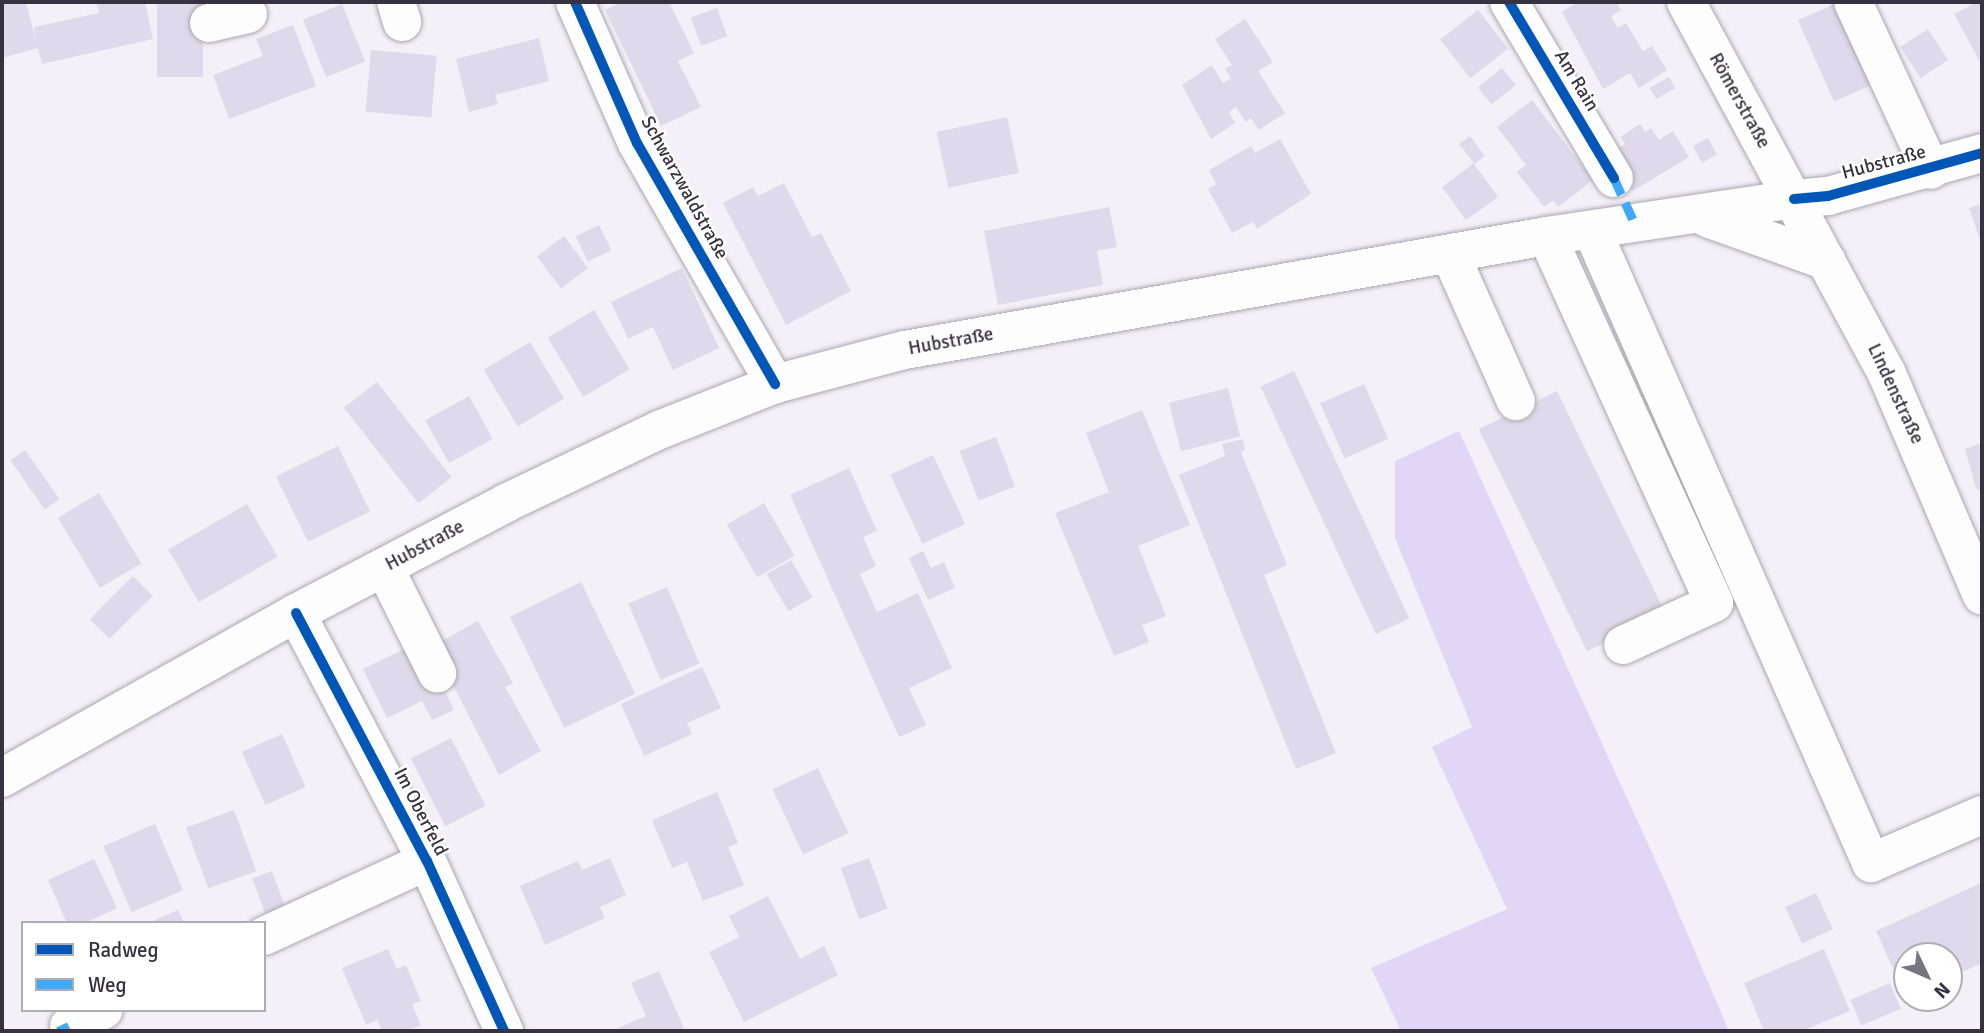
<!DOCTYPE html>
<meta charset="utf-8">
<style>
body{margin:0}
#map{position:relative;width:1984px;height:1033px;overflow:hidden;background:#f3f0f8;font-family:Signika,sans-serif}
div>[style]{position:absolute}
.green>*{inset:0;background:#e2d6f7}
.building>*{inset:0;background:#e0d9eb;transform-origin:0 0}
.roads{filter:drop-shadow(0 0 2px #aaa7b0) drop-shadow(0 0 2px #aaa7b0)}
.minor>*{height:38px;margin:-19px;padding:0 19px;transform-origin:19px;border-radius:19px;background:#fdfdfe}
.major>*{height:38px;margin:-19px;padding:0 19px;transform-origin:19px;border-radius:19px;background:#fdfdfe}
.quiet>*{height:9px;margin-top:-4.5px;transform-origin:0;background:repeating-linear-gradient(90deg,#3fa9f5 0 18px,transparent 0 27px)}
.cycleway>*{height:10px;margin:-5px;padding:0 5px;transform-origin:5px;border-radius:5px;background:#0057b8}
span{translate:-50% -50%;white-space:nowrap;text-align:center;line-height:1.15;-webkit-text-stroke:5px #fff;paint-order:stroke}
.street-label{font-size:19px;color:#373240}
.frame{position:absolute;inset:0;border:4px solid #373240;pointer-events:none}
.legend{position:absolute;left:21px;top:921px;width:245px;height:91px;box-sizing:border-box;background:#fff;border:2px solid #afadb3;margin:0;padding:9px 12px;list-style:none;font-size:21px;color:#373240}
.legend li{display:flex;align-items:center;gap:14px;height:35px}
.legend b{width:35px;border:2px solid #afadb3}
.north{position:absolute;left:1893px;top:942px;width:70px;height:70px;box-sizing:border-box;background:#fff;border:2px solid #afadb3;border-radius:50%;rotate:134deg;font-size:19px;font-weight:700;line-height:28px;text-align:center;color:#373240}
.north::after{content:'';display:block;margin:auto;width:24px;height:32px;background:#797480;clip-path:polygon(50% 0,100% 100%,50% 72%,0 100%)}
</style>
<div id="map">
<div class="green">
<i style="clip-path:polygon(1459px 431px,1664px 879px,1729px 1031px,1401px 1031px,1371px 968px,1507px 909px,1432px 747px,1472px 727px,1395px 538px,1395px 461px)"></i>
</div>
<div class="building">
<i style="clip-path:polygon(2px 2px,26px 2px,36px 41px,34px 27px,99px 13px,96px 2px,145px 2px,153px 39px,42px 64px,38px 48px,2px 58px)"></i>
<i style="left:157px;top:2px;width:46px;height:75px"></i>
<i style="clip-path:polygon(621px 2px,669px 2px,694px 53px,678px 61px,701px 107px,661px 126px,605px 10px)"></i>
<i style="clip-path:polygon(1578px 2px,1616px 2px,1621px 10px,1611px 17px,1618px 28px,1626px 23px,1643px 51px,1652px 46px,1667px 70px,1639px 88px,1630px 73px,1603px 89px,1562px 12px)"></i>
<i style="left:1839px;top:2px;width:89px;height:45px;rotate:66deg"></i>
<i style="clip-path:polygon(1977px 2px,1982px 2px,1980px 62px,1954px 14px)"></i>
<i style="left:342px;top:4px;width:62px;height:42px;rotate:68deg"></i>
<i style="left:717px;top:8px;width:30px;height:28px;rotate:70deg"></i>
<i style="left:1478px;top:10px;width:49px;height:48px;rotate:52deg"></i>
<i style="clip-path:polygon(1245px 19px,1273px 62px,1258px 71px,1285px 113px,1259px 130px,1251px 118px,1246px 122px,1236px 107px,1229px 112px,1235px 123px,1211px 139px,1182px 85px,1212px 65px,1223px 83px,1231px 78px,1225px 69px,1232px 65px,1215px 39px)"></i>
<i style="clip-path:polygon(293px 25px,316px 86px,229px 119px,213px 75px,263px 56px,256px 39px)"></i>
<i style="left:1928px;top:29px;width:37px;height:33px;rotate:57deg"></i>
<i style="clip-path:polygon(539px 38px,549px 81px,495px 95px,498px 104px,469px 112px,456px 59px)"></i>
<i style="left:371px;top:50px;width:66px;height:62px;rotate:5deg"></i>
<i style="left:1502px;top:68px;width:22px;height:31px;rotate:51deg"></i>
<i style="left:1669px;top:77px;width:13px;height:22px;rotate:61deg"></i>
<i style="clip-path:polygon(1532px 100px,1593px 180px,1558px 207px,1553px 200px,1544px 207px,1517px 172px,1526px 165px,1497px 127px)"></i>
<i style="left:1007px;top:117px;width:57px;height:72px;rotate:78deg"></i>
<i style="clip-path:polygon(1640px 124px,1645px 132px,1651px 128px,1659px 140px,1673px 131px,1689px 157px,1633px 191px,1610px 154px,1625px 144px,1620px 137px)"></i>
<i style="clip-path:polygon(1470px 136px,1485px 156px,1474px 164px,1498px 197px,1466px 220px,1442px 187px,1474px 163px,1459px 144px)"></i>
<i style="left:1708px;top:138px;width:19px;height:17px;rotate:62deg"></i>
<i style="clip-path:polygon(1280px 139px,1311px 194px,1257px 229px,1253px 222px,1232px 233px,1208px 189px,1216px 184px,1209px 170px,1251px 146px,1255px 153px)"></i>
<i style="clip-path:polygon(784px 183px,812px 237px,821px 233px,851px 291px,786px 325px,723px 203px,753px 187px,758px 196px)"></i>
<i style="clip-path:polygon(1982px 204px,1982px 239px,1980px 240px,1969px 208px)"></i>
<i style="clip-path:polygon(1109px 207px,1117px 247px,1097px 251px,1103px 285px,998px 305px,984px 231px)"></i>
<i style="left:599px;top:225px;width:28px;height:26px;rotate:64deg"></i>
<i style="left:564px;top:236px;width:40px;height:34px;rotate:53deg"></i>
<i style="clip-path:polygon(682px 268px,719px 348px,673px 370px,653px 327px,628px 339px,611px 302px)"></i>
<i style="left:594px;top:310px;width:69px;height:54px;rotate:59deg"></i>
<i style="left:530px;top:342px;width:66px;height:54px;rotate:59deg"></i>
<i style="left:1294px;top:371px;width:273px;height:37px;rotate:65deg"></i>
<i style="left:377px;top:382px;width:121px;height:42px;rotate:52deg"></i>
<i style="left:1364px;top:384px;width:60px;height:48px;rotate:66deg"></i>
<i style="left:1228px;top:388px;width:50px;height:61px;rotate:76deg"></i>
<i style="left:1557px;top:391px;width:247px;height:87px;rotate:64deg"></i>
<i style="left:469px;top:396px;width:49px;height:50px;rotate:61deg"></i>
<i style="clip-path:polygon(1142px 410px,1190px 525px,1138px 546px,1166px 616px,1142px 625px,1149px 642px,1114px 656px,1055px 513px,1109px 492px,1086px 433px)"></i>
<i style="left:996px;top:437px;width:53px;height:39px;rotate:69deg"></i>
<i style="clip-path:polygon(1243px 439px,1245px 450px,1241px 452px,1287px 565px,1264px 575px,1336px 753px,1296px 769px,1179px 475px,1225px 456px,1222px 444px)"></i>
<i style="clip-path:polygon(1982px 443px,1982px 492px,1976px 488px,1965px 449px)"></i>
<i style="left:338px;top:446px;width:73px;height:69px;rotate:64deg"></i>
<i style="left:25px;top:450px;width:60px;height:18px;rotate:55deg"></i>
<i style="left:933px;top:455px;width:76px;height:47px;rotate:65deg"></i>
<i style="clip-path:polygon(849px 468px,877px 531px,863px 537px,876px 566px,860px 574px,877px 612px,918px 593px,952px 668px,909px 688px,926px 725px,899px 737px,790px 495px)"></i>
<i style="left:99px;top:493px;width:82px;height:48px;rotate:59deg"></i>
<i style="left:764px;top:503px;width:61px;height:43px;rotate:60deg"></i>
<i style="left:247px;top:504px;width:61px;height:91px;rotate:60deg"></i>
<i style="clip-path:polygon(923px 551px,931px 568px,944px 562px,955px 588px,928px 600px,909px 558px)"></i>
<i style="left:791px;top:560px;width:43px;height:28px;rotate:60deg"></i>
<i style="left:133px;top:576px;width:28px;height:61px;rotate:45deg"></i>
<i style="left:581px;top:582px;width:124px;height:79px;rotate:64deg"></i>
<i style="left:667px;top:587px;width:83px;height:42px;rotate:67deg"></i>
<i style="clip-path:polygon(478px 621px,513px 683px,505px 687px,541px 751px,499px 775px,433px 646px)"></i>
<i style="clip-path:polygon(408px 647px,440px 681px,454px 710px,432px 720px,422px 701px,387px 718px,363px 669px)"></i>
<i style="clip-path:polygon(702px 667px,721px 708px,687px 723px,692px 734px,644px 756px,621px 704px)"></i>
<i style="left:282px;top:734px;width:58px;height:44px;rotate:66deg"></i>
<i style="left:451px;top:738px;width:76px;height:45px;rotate:63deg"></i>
<i style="left:818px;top:768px;width:72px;height:50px;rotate:65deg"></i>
<i style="clip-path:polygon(717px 792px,738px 843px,728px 847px,744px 885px,703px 901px,687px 862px,672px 868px,652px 820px)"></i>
<i style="left:234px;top:810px;width:65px;height:51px;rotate:70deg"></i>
<i style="left:155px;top:824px;width:72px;height:56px;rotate:67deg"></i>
<i style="clip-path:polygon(610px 858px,626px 895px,600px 907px,605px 918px,545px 945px,520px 886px,578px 861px,582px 870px)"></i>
<i style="left:869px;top:858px;width:54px;height:30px;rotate:70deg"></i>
<i style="clip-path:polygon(94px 859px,117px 908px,85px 923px,67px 923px,48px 880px)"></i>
<i style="left:272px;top:871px;width:37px;height:21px;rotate:70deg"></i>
<i style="clip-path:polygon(1981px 883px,1982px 963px,1949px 978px,1949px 956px,1907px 956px,1907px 999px,1876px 931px)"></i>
<i style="left:1816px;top:893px;width:40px;height:34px;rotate:65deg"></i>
<i style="clip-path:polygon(768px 896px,800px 959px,824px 946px,838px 975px,744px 1022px,709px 952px,739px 937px,729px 916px)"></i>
<i style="clip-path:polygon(178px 910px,184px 923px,148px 923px)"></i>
<i style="clip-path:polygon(388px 949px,397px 969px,406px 965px,421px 1001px,412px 1004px,421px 1025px,407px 1031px,382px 1031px,377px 1020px,366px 1025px,342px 968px)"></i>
<i style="clip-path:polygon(1824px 949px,1850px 1011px,1802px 1031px,1764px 1031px,1744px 983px)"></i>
<i style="clip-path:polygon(659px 971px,685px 1031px,611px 1031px,646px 1016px,631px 983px)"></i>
<i style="left:1890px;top:983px;width:28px;height:43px;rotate:67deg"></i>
</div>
<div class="roads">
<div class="minor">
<i style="left:396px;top:2px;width:21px;rotate:73deg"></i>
<i style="left:575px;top:2px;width:154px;rotate:66.3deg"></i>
<i style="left:637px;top:143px;width:278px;rotate:60.2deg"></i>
<i style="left:1509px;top:2px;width:205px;rotate:59.2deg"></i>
<i style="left:1853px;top:2px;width:185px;rotate:65.1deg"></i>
<i style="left:209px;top:23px;width:40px;rotate:-13deg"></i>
<i style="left:1794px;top:199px;width:34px;rotate:-5deg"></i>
<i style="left:1828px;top:196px;width:160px;rotate:-15.6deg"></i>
<i style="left:1592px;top:230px;width:692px;rotate:66.21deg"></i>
<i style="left:1871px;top:863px;width:121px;rotate:-23.4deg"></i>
<i style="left:1547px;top:236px;width:403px;rotate:65.5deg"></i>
<i style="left:1714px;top:603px;width:100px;rotate:155.2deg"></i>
<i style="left:1451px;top:256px;width:159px;rotate:65.9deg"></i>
<i style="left:384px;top:567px;width:119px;rotate:63.4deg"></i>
<i style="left:296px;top:613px;width:280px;rotate:62.2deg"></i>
<i style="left:427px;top:861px;width:187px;rotate:65.6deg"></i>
<i style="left:264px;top:936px;width:179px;rotate:-24.7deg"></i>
<i style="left:69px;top:1026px;width:38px;rotate:-25deg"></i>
</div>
<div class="major">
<i style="left:1686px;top:2px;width:423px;rotate:61.6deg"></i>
<i style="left:1887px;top:374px;width:241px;rotate:66.8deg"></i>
<i style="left:1707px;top:218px;width:127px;rotate:19.7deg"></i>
<i style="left:2px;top:778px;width:337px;rotate:-29.3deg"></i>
<i style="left:296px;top:613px;width:237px;rotate:-27.6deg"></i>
<i style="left:506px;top:503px;width:170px;rotate:-25.5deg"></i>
<i style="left:659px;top:430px;width:125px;rotate:-21.6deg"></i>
<i style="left:775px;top:384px;width:134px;rotate:-14.7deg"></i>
<i style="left:905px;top:350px;width:652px;rotate:-10.07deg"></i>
<i style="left:1547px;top:236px;width:250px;rotate:-8.5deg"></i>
</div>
</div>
<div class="quiet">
<i style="left:1614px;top:178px;width:51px;rotate:65.5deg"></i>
<i style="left:58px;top:1031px;width:12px;rotate:-24deg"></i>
</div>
<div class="cycleway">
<i style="left:575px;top:2px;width:154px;rotate:66.3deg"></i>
<i style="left:637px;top:143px;width:278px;rotate:60.2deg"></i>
<i style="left:1509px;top:2px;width:205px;rotate:59.2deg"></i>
<i style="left:1794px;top:199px;width:34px;rotate:-5deg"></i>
<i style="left:1828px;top:196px;width:160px;rotate:-15.6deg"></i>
<i style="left:296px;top:613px;width:280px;rotate:62.2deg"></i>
<i style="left:427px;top:861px;width:187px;rotate:65.6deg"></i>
</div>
<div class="street-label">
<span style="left:1576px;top:81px;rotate:59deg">Am Rain</span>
<span style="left:1739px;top:101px;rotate:61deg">Römerstraße</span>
<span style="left:1884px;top:163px;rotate:-15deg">Hubstraße</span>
<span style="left:684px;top:188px;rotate:61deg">Schwarzwaldstraße</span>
<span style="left:951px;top:342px;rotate:-10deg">Hubstraße</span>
<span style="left:1895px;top:394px;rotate:65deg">Lindenstraße</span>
<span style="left:425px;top:546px;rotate:-28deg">Hubstraße</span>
<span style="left:420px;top:812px;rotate:63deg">Im Oberfeld</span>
</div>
<div class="frame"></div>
<ul class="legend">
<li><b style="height:9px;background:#0057b8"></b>Radweg</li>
<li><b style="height:9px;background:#3fa9f5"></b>Weg</li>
</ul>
<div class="north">N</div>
</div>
